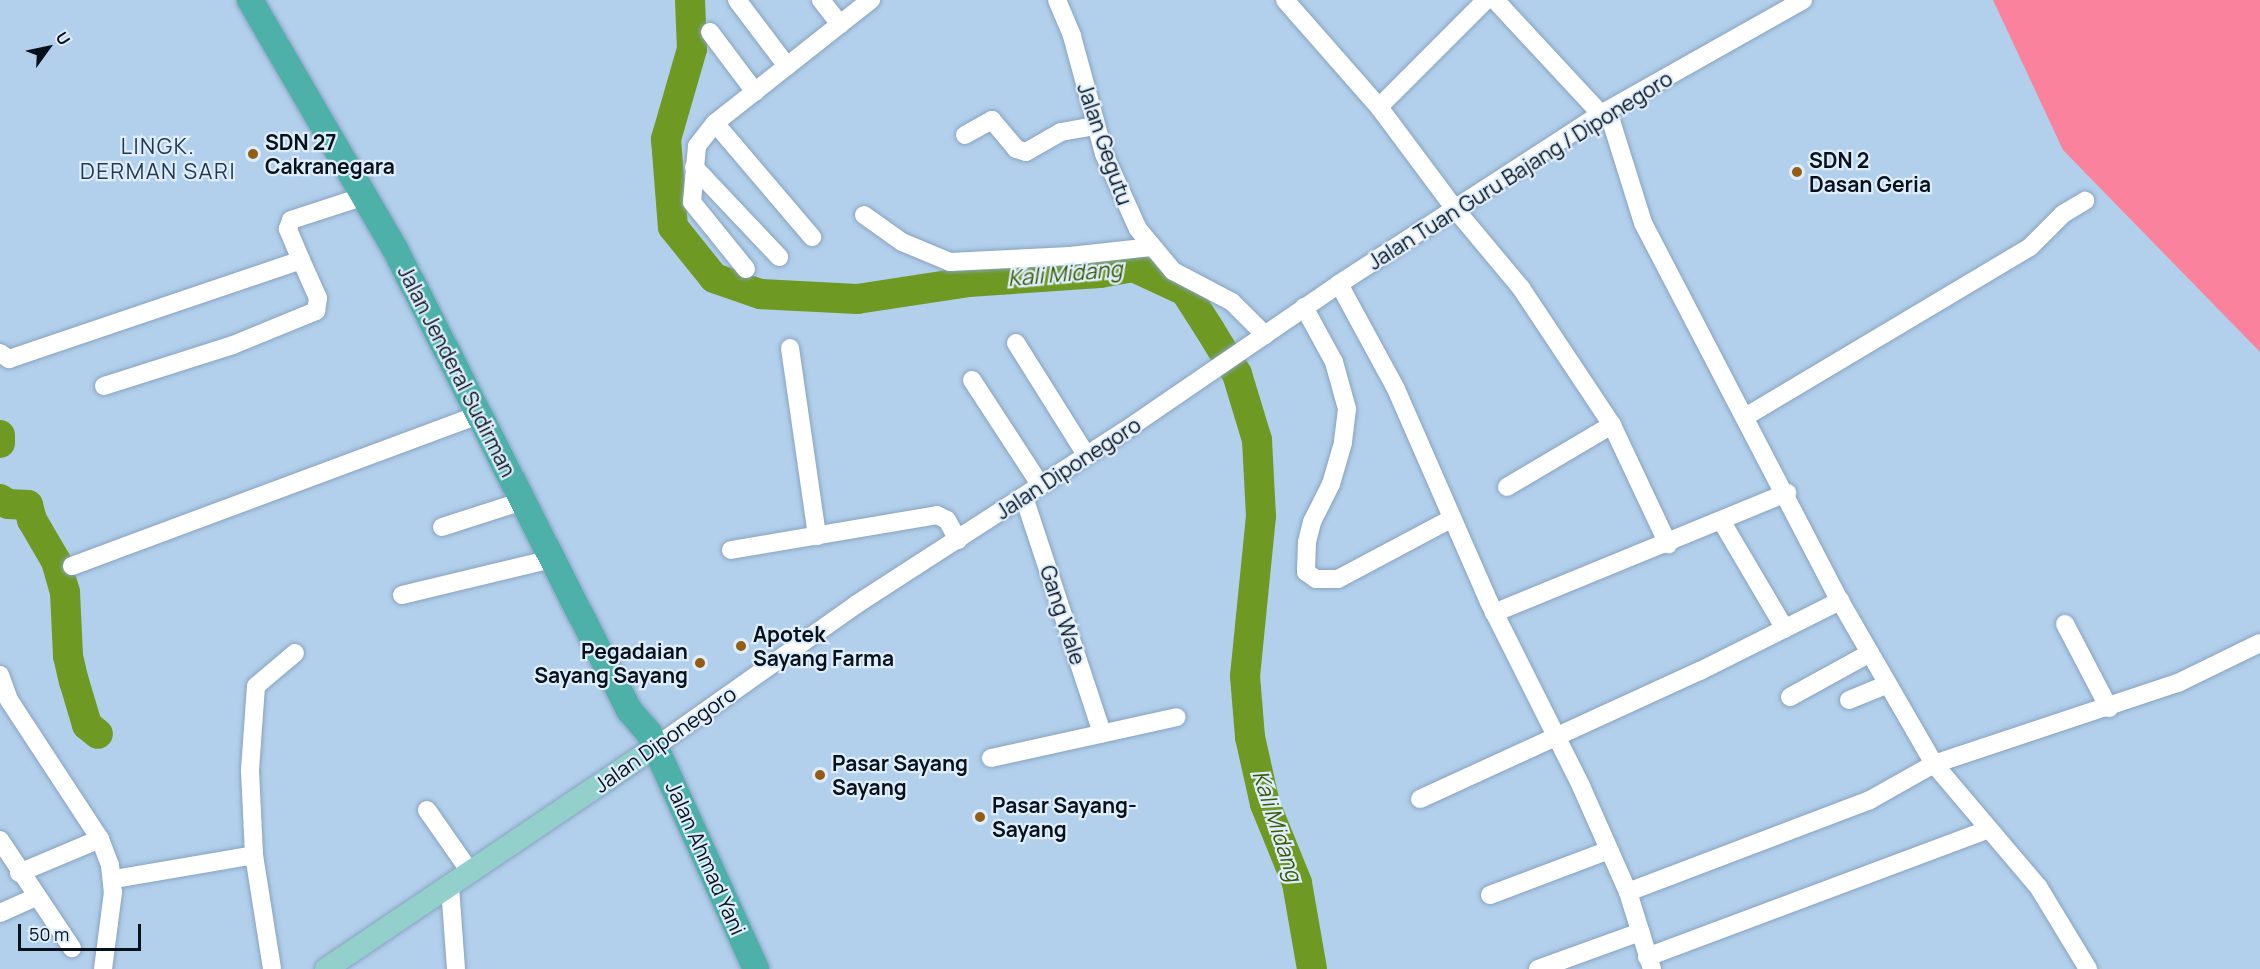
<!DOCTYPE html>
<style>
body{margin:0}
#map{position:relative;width:2260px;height:969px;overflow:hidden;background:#b2cfec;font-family:Manrope,sans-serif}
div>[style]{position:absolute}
.green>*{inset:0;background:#fb829c}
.river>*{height:30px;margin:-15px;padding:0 15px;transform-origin:15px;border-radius:15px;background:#6e9922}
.roads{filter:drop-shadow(0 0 2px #87a3bf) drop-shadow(0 0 2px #87a3bf)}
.minor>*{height:18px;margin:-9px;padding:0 9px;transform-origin:9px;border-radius:9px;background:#fff}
.major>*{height:22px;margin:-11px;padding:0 11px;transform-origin:11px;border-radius:11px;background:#94d0cb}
.highway>*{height:26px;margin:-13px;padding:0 13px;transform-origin:13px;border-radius:13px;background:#4db1a9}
.dots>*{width:16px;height:16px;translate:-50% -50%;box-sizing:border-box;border:3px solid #dfeefd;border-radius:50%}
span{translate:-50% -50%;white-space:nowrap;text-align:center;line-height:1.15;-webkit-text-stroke:4.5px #dfeefd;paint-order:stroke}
.poi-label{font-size:21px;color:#07111b;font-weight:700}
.left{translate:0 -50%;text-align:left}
.right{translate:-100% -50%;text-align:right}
.street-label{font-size:21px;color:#07111b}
.neighbourhood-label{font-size:22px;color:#203950;letter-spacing:1.5px}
.water-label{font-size:22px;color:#3c5803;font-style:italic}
.north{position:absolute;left:18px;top:18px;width:60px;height:60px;-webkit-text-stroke:4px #dfeefd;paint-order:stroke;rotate:57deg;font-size:16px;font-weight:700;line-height:24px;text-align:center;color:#07111b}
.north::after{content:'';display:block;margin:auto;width:21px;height:27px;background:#07111b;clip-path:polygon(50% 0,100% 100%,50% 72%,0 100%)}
.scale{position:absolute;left:18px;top:924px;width:123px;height:27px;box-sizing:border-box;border:3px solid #07111b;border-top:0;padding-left:8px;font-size:18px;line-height:21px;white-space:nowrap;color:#07111b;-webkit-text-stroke:4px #dfeefd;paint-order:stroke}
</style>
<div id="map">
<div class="green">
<i style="clip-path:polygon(1993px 0,2260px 0,2260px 352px,2063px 150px)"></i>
</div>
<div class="river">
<i style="left:690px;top:0;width:49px;rotate:87.7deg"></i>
<i style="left:692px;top:49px;width:94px;rotate:106.1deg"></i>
<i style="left:666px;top:139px;width:88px;rotate:85.5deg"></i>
<i style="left:673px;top:227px;width:65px;rotate:51.2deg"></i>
<i style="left:714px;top:278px;width:49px;rotate:19.2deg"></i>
<i style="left:760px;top:294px;width:97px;rotate:3deg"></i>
<i style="left:857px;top:299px;width:112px;rotate:-8.7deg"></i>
<i style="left:968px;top:282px;width:132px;rotate:-3.9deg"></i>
<i style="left:1100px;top:273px;width:34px;rotate:-10deg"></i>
<i style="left:1133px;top:267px;width:57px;rotate:24.8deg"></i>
<i style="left:1185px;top:291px;width:46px;rotate:57.3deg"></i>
<i style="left:1210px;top:330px;width:52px;rotate:58.5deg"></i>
<i style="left:1237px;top:374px;width:69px;rotate:73.1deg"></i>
<i style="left:1257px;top:440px;width:76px;rotate:87deg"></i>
<i style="left:1261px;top:516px;width:161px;rotate:95.7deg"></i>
<i style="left:1245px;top:676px;width:61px;rotate:85.3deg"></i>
<i style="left:1250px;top:737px;width:69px;rotate:77.4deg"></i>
<i style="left:1265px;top:804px;width:85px;rotate:67.9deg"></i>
<i style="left:1297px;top:883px;width:87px;rotate:80.1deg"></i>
<i style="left:0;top:435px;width:8px;rotate:90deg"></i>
<i style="left:0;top:499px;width:9px;rotate:32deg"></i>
<i style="left:8px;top:504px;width:20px;rotate:3deg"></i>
<i style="left:28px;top:505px;width:16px;rotate:75deg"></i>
<i style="left:32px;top:520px;width:48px;rotate:59.7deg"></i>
<i style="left:56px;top:561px;width:32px;rotate:74deg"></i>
<i style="left:65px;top:592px;width:64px;rotate:87.3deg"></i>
<i style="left:68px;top:656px;width:26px;rotate:77deg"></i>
<i style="left:74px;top:681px;width:46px;rotate:73.5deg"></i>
<i style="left:87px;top:725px;width:14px;rotate:39deg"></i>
</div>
<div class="roads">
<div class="minor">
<i style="left:737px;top:0;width:83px;rotate:52.9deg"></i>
<i style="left:821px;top:0;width:31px;rotate:52deg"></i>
<i style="left:1057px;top:0;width:39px;rotate:67deg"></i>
<i style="left:1072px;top:36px;width:122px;rotate:74.8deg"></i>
<i style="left:1104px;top:154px;width:82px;rotate:65.6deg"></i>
<i style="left:1138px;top:229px;width:55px;rotate:50.2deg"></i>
<i style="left:1173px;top:271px;width:67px;rotate:27.7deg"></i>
<i style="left:1232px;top:302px;width:47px;rotate:45deg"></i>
<i style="left:1285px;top:0;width:142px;rotate:48.7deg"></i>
<i style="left:1379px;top:107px;width:127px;rotate:53.3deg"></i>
<i style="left:1455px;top:209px;width:103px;rotate:50.1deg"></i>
<i style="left:1521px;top:288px;width:164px;rotate:56.4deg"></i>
<i style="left:1612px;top:425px;width:132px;rotate:64.8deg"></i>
<i style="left:1495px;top:0;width:156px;rotate:47.1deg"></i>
<i style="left:710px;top:32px;width:75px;rotate:53.1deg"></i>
<i style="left:1379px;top:107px;width:151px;rotate:-45deg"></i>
<i style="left:1608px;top:111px;width:117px;rotate:72.6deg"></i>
<i style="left:1643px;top:223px;width:426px;rotate:62.5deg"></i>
<i style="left:1840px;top:601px;width:188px;rotate:60deg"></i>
<i style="left:1934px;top:764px;width:162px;rotate:49.7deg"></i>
<i style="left:2039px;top:888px;width:95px;rotate:58.8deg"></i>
<i style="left:715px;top:123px;width:150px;rotate:49.6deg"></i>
<i style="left:965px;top:135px;width:31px;rotate:-29deg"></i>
<i style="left:992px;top:120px;width:38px;rotate:50deg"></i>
<i style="left:1016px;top:149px;width:10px;rotate:17deg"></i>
<i style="left:1026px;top:152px;width:40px;rotate:-29.7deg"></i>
<i style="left:1061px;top:132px;width:35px;rotate:-10deg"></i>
<i style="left:694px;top:167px;width:124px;rotate:46.6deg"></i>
<i style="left:864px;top:215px;width:47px;rotate:35.4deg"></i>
<i style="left:902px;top:242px;width:52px;rotate:22.6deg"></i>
<i style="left:950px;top:262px;width:120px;rotate:-2.9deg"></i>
<i style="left:1070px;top:256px;width:81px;rotate:-6.3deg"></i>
<i style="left:746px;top:269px;width:86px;rotate:-128.9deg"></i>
<i style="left:692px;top:202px;width:56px;rotate:-84.9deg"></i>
<i style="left:697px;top:146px;width:29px;rotate:-52deg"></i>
<i style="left:715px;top:123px;width:199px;rotate:-38.3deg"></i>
<i style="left:1339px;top:284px;width:119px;rotate:61.5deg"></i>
<i style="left:1396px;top:389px;width:232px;rotate:66.4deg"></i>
<i style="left:1489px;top:602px;width:206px;rotate:63.4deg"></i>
<i style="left:1581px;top:786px;width:116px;rotate:66.1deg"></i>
<i style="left:1628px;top:892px;width:81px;rotate:72.7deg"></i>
<i style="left:1304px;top:307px;width:63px;rotate:61.4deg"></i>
<i style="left:1334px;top:362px;width:49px;rotate:74.5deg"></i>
<i style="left:1347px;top:409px;width:34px;rotate:97deg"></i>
<i style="left:1343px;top:443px;width:43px;rotate:106.3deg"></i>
<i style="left:1331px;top:484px;width:42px;rotate:116.6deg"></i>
<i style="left:1312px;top:522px;width:21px;rotate:104deg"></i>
<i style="left:1307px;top:542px;width:30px;rotate:92deg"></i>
<i style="left:1306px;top:572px;width:12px;rotate:35deg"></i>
<i style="left:1316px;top:579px;width:22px"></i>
<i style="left:1338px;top:579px;width:128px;rotate:-28deg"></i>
<i style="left:1016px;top:343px;width:133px;rotate:57.9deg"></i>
<i style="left:790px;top:348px;width:190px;rotate:81.8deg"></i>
<i style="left:0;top:353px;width:11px;rotate:34deg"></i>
<i style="left:9px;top:359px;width:308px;rotate:-18.7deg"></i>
<i style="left:301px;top:260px;width:34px;rotate:-113deg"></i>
<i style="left:288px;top:229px;width:9px;rotate:-72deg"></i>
<i style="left:291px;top:220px;width:78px;rotate:-18deg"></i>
<i style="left:972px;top:380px;width:126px;rotate:56.9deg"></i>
<i style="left:104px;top:386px;width:135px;rotate:-17.6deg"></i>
<i style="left:233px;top:345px;width:90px;rotate:-22.3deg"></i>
<i style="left:316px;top:311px;width:13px;rotate:-81deg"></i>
<i style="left:318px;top:298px;width:42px;rotate:-114.1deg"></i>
<i style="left:1745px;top:417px;width:332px;rotate:-30.8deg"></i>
<i style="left:2030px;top:247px;width:47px;rotate:-45deg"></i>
<i style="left:2063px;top:214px;width:26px;rotate:-31deg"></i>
<i style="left:1507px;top:487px;width:122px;rotate:-30.6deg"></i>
<i style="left:1024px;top:497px;width:249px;rotate:71.7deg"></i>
<i style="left:1722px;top:522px;width:124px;rotate:59.5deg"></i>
<i style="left:442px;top:527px;width:85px;rotate:-17.8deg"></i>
<i style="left:731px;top:550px;width:209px;rotate:-9.6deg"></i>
<i style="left:937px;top:515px;width:11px;rotate:27deg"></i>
<i style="left:947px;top:520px;width:23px;rotate:61deg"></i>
<i style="left:72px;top:566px;width:434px;rotate:-20.4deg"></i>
<i style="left:402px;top:595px;width:154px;rotate:-13.5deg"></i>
<i style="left:1494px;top:613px;width:317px;rotate:-22.3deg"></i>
<i style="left:2065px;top:624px;width:95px;rotate:62.4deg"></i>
<i style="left:0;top:675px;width:27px;rotate:70deg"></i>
<i style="left:9px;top:700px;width:166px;rotate:56.8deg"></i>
<i style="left:100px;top:839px;width:28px;rotate:69deg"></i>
<i style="left:110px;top:865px;width:27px;rotate:84deg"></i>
<i style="left:113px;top:892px;width:78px;rotate:97.4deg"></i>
<i style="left:1790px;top:697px;width:91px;rotate:-28.8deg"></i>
<i style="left:1849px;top:700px;width:42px;rotate:-22.3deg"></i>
<i style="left:655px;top:747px;width:247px;rotate:-35.3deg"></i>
<i style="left:857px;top:604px;width:317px;rotate:-32.9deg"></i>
<i style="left:1123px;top:432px;width:262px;rotate:-34.4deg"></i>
<i style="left:1339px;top:284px;width:312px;rotate:-33deg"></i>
<i style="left:1601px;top:114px;width:232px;rotate:-29.4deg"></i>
<i style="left:991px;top:758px;width:190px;rotate:-12.4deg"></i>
<i style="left:1420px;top:799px;width:308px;rotate:-24.6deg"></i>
<i style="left:1700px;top:671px;width:157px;rotate:-26.6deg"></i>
<i style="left:427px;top:810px;width:77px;rotate:55.1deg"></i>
<i style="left:0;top:840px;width:130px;rotate:56.3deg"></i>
<i style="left:254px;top:855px;width:85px;rotate:-92.7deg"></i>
<i style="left:250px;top:770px;width:84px;rotate:-85.9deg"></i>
<i style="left:256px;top:686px;width:51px;rotate:-40.2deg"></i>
<i style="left:19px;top:873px;width:88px;rotate:-22.8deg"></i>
<i style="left:114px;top:879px;width:142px;rotate:-9.7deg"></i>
<i style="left:254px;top:855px;width:115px;rotate:81deg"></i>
<i style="left:450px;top:887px;width:82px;rotate:85.8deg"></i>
<i style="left:1628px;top:892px;width:259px;rotate:-20.8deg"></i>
<i style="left:1870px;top:800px;width:73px;rotate:-29.4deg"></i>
<i style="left:1934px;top:764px;width:257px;rotate:-18.4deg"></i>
<i style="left:2178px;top:683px;width:91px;rotate:-26deg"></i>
<i style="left:1490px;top:895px;width:127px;rotate:-20.7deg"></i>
<i style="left:0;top:913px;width:39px;rotate:-24deg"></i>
<i style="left:1647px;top:957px;width:365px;rotate:-20.5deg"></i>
<i style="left:1538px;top:969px;width:109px;rotate:-19.9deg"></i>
</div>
<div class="major">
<i style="left:326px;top:969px;width:397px;rotate:-34deg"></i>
</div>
<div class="highway">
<i style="left:250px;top:0;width:288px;rotate:59.8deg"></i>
<i style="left:395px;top:249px;width:517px;rotate:63.09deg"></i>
<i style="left:629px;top:710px;width:30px;rotate:49deg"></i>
<i style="left:649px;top:733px;width:259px;rotate:65.6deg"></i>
</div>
</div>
<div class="dots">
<i style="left:253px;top:154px;background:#935d13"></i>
<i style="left:1797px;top:172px;background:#935d13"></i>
<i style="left:741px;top:646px;background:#935d13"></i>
<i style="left:700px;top:663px;background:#935d13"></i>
<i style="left:820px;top:775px;background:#935d13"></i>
<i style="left:980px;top:817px;background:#935d13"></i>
</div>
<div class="poi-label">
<span class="left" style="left:265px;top:154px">SDN 27<br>Cakranegara</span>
<span class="left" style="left:1809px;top:172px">SDN 2<br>Dasan Geria</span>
<span class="left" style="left:753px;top:646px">Apotek<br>Sayang Farma</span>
<span class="right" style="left:688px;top:663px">Pegadaian<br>Sayang Sayang</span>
<span class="left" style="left:832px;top:775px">Pasar Sayang<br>Sayang</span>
<span class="left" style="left:992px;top:817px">Pasar Sayang-<br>Sayang</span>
</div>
<div class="street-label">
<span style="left:1105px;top:144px;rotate:71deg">Jalan Gegutu</span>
<span style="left:1520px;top:170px;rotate:-32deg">Jalan Tuan Guru Bajang / Diponegoro</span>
<span style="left:457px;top:371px;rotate:63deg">Jalan Jenderal Sudirman</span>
<span style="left:1068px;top:468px;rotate:-33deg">Jalan Diponegoro</span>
<span style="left:1063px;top:615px;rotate:72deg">Gang Wale</span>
<span style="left:665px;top:739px;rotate:-35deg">Jalan Diponegoro</span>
<span style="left:706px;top:858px;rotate:66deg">Jalan Ahmad Yani</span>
</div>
<div class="neighbourhood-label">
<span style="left:158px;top:159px">LINGK.<br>DERMAN SARI</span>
</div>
<div class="water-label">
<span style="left:1065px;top:274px;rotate:-5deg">Kali Midang</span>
<span style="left:1277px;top:826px;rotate:72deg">Kali Midang</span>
</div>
<div class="north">U</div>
<div class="scale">50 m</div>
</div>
